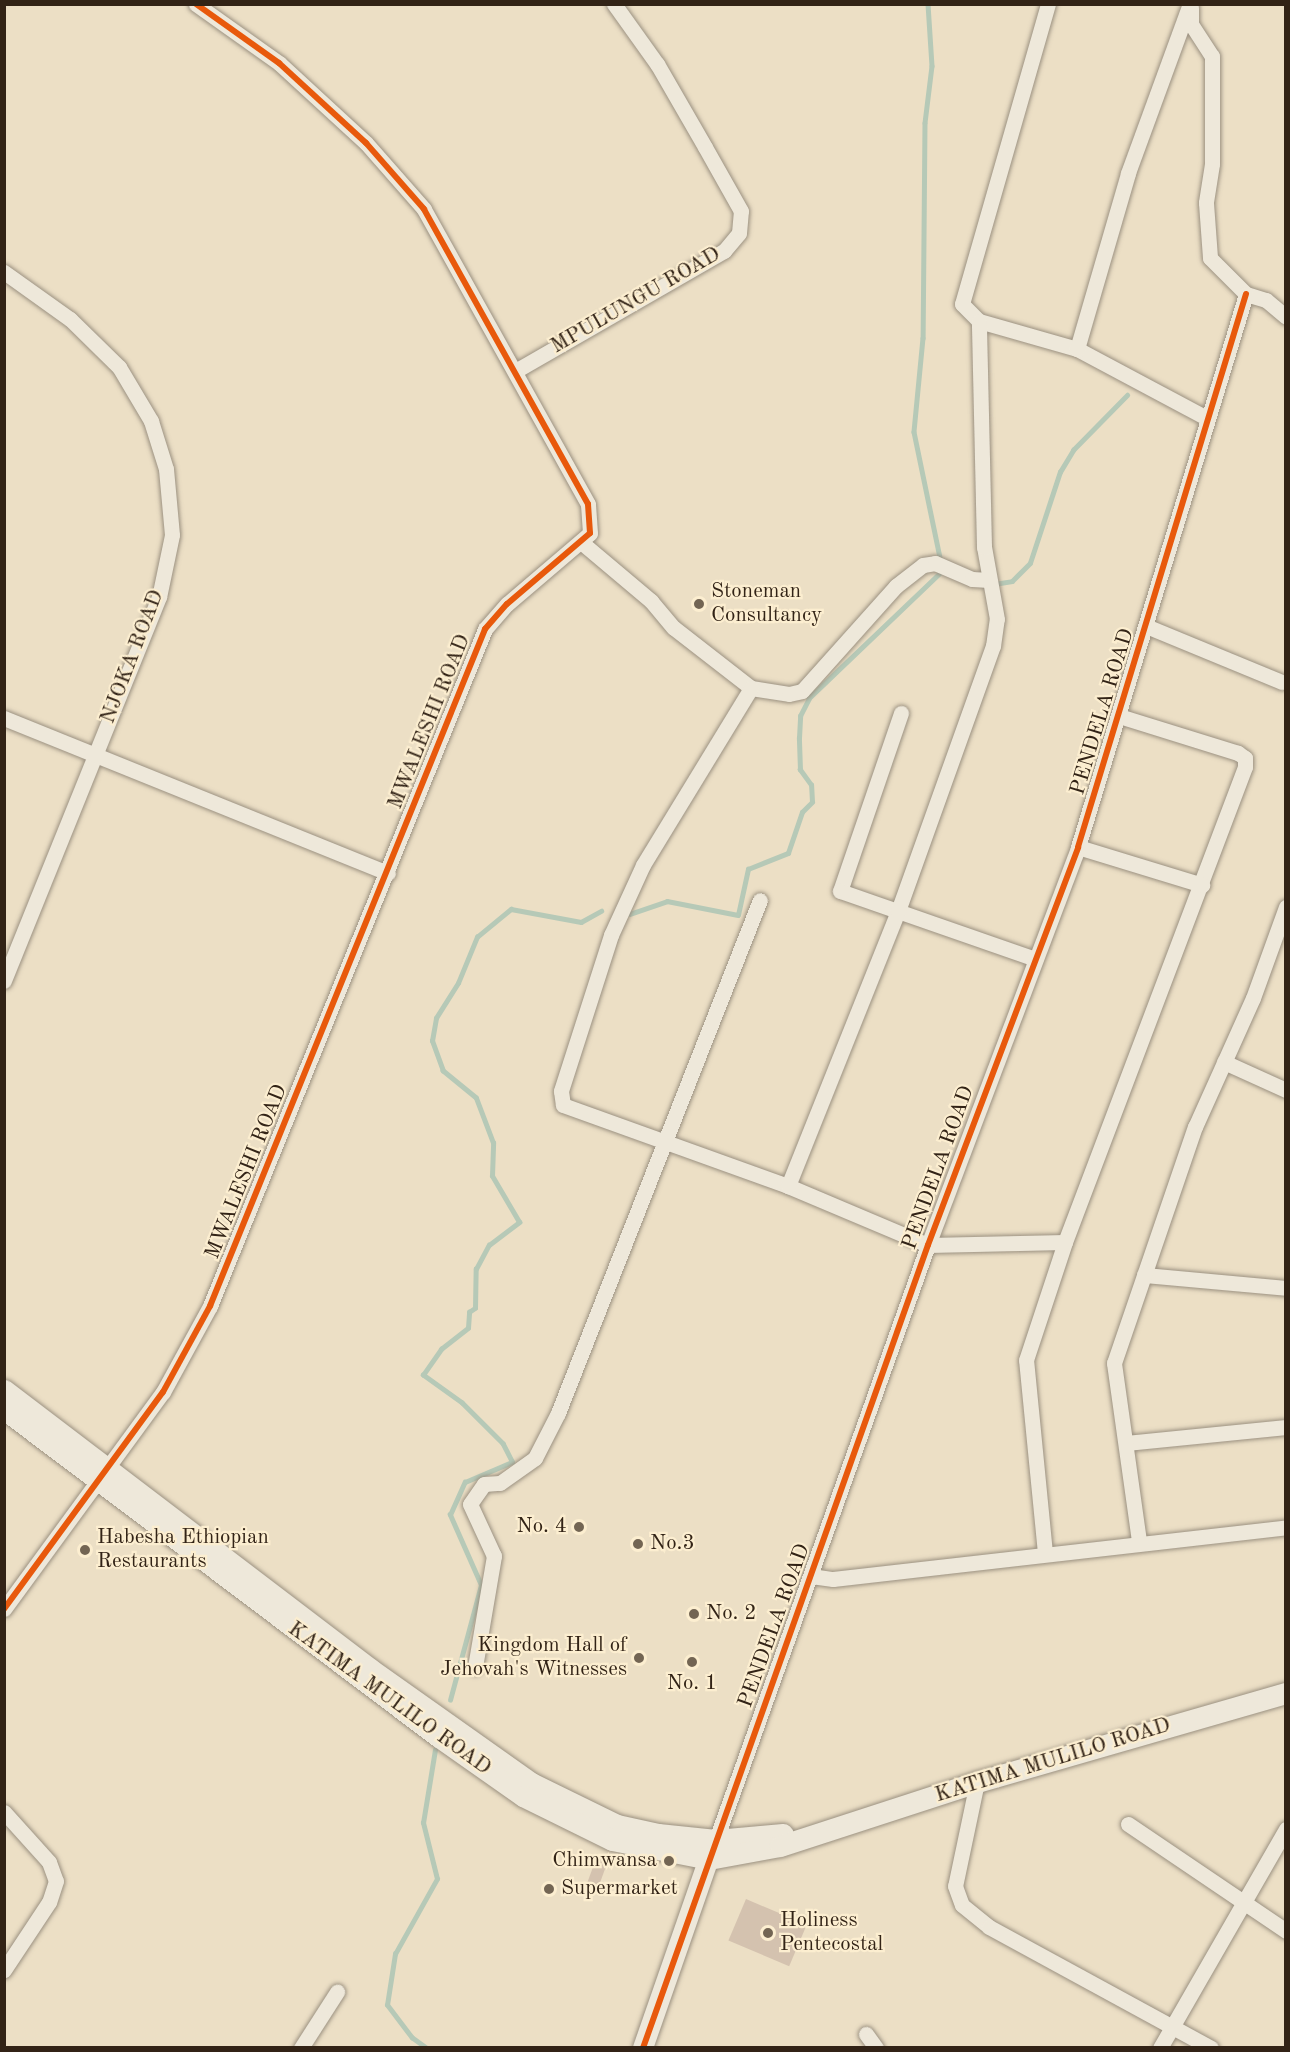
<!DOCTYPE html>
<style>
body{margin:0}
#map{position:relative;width:1290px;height:2052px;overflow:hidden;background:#ecdfc5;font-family:"Old Standard TT",serif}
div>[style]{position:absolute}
.stream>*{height:4.5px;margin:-2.25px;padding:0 2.25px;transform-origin:2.25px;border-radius:2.25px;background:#b6c9b7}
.building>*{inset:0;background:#d4c2af;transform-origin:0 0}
.roads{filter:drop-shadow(0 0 2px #9b9181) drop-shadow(0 0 2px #9b9181)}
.minor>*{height:15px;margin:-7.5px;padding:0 7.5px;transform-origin:7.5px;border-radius:7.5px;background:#eee8da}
.tertiary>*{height:20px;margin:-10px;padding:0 10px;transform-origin:10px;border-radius:10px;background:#eee8da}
.secondary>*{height:21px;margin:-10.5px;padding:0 10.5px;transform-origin:10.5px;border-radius:10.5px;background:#eee8da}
.cycleway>*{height:6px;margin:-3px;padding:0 3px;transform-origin:3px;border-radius:3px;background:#e8590c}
.dots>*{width:16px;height:16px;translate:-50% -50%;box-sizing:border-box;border:3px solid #fceed0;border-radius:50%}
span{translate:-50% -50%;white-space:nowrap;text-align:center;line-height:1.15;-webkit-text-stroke:4.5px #fceed0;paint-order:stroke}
.street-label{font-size:21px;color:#322316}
.poi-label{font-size:21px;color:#322316}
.left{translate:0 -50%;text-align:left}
.right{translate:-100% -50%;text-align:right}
.frame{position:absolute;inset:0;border:6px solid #322316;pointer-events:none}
</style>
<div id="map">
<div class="stream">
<i style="left:928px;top:4px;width:62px;rotate:86.3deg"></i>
<i style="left:932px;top:66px;width:57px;rotate:97deg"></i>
<i style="left:925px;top:123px;width:215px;rotate:90.5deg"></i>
<i style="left:923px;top:338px;width:94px;rotate:95.5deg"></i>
<i style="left:914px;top:432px;width:129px;rotate:78.3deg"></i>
<i style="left:994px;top:584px;width:18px;rotate:-9deg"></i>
<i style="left:1012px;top:581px;width:25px;rotate:-45deg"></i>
<i style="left:1030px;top:563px;width:96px;rotate:-71.8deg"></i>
<i style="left:1060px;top:472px;width:26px;rotate:-59deg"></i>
<i style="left:1073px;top:450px;width:77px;rotate:-45.5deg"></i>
<i style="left:630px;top:914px;width:39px;rotate:-19deg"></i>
<i style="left:667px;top:901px;width:72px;rotate:11.2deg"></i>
<i style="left:738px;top:915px;width:47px;rotate:-77.7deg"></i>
<i style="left:748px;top:869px;width:43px;rotate:-21.8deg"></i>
<i style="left:788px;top:853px;width:43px;rotate:-71.1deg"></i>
<i style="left:802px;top:812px;width:14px;rotate:-45deg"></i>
<i style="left:812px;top:802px;width:17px;rotate:-93deg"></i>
<i style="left:811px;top:785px;width:19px;rotate:-126deg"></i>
<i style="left:800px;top:770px;width:32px;rotate:-92deg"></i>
<i style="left:799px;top:738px;width:22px;rotate:-87deg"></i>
<i style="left:800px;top:716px;width:20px;rotate:-63deg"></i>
<i style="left:809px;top:698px;width:181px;rotate:-43.7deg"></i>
<i style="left:450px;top:1700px;width:119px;rotate:-74.9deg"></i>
<i style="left:481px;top:1585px;width:77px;rotate:-113.9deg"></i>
<i style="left:450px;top:1515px;width:36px;rotate:-66deg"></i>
<i style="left:465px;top:1482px;width:51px;rotate:-23.1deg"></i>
<i style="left:512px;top:1462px;width:20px;rotate:-117deg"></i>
<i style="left:503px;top:1444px;width:58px;rotate:-135deg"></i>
<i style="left:462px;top:1403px;width:48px;rotate:-144.3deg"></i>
<i style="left:423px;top:1375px;width:32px;rotate:-55deg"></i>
<i style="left:441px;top:1349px;width:34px;rotate:-38deg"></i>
<i style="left:468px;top:1328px;width:16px;rotate:-86deg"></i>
<i style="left:469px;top:1312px;width:7px;rotate:-34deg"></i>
<i style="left:475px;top:1308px;width:39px;rotate:-89deg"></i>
<i style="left:476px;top:1269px;width:27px;rotate:-62deg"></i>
<i style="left:489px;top:1245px;width:38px;rotate:-37deg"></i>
<i style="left:519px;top:1222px;width:53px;rotate:-120.4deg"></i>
<i style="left:492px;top:1176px;width:33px;rotate:-88deg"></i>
<i style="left:493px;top:1143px;width:48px;rotate:-110.7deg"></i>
<i style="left:476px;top:1098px;width:43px;rotate:-140.7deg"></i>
<i style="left:443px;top:1071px;width:32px;rotate:-110deg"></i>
<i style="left:432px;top:1041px;width:23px;rotate:-80deg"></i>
<i style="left:436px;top:1018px;width:41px;rotate:-57.8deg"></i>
<i style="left:458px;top:983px;width:50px;rotate:-67.6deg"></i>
<i style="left:477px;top:937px;width:44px;rotate:-39.5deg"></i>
<i style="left:511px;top:909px;width:71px;rotate:10.5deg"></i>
<i style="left:581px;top:922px;width:23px;rotate:-29deg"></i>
<i style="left:426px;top:2048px;width:17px;rotate:-144deg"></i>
<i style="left:412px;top:2038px;width:41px;rotate:-127.1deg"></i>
<i style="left:387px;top:2005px;width:52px;rotate:-81.1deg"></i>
<i style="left:395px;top:1954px;width:86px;rotate:-60.8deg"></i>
<i style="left:437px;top:1879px;width:58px;rotate:-104deg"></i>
<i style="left:423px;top:1823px;width:74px;rotate:-80.7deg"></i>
</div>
<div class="building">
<i style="left:597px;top:1856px;width:12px;height:29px;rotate:20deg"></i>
<i style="left:746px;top:1899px;width:66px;height:45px;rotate:23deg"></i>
</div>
<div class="roads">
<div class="minor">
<i style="left:1048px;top:4px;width:312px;rotate:106deg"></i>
<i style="left:962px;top:304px;width:24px;rotate:45deg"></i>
<i style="left:979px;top:321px;width:102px;rotate:15.9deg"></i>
<i style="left:1077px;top:349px;width:147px;rotate:28deg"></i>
<i style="left:1191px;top:8px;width:16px;rotate:90deg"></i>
<i style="left:1191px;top:24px;width:38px;rotate:57deg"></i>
<i style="left:1212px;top:56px;width:108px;rotate:90deg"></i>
<i style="left:1212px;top:164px;width:39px;rotate:99deg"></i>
<i style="left:1206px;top:203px;width:55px;rotate:85.8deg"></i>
<i style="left:1210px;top:258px;width:51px;rotate:45deg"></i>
<i style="left:1246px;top:294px;width:21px;rotate:17deg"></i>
<i style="left:1266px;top:300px;width:26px;rotate:40deg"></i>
<i style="left:4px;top:272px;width:81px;rotate:35.5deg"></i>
<i style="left:70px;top:319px;width:69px;rotate:44.4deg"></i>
<i style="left:119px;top:367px;width:63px;rotate:59.3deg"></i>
<i style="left:151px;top:421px;width:50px;rotate:72.6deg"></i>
<i style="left:166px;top:469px;width:66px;rotate:84.8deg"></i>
<i style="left:172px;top:535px;width:63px;rotate:101.8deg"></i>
<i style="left:159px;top:597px;width:414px;rotate:112deg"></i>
<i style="left:1077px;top:349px;width:183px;rotate:-73.8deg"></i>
<i style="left:1128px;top:173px;width:180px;rotate:-69.9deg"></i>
<i style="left:517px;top:370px;width:239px;rotate:-29.9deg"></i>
<i style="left:724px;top:251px;width:23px;rotate:-50deg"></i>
<i style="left:739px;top:233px;width:22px;rotate:-85deg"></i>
<i style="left:741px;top:211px;width:73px;rotate:-119.4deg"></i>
<i style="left:705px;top:147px;width:96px;rotate:-120deg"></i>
<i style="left:657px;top:64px;width:74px;rotate:-125.6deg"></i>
<i style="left:581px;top:542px;width:92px;rotate:40.1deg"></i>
<i style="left:651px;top:601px;width:35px;rotate:50deg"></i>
<i style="left:674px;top:628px;width:98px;rotate:37.9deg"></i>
<i style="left:751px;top:688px;width:38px;rotate:9deg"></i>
<i style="left:789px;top:694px;width:13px;rotate:-13deg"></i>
<i style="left:802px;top:691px;width:141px;rotate:-48.2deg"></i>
<i style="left:896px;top:586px;width:34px;rotate:-38deg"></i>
<i style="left:923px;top:565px;width:12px;rotate:-9deg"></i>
<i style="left:935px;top:563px;width:40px;rotate:23.4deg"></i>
<i style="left:972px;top:579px;width:17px;rotate:3deg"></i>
<i style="left:1146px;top:626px;width:147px;rotate:22.4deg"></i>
<i style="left:751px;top:688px;width:207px;rotate:121.4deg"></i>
<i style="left:643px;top:865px;width:77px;rotate:114.6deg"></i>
<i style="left:611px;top:935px;width:164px;rotate:107.8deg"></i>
<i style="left:561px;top:1091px;width:14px;rotate:82deg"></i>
<i style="left:563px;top:1105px;width:239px;rotate:19.8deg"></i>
<i style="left:788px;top:1186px;width:152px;rotate:22.9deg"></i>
<i style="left:928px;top:1245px;width:137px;rotate:-1.3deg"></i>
<i style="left:1065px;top:1242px;width:508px;rotate:-69.25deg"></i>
<i style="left:1245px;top:767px;width:9px;rotate:-90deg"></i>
<i style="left:1245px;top:758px;width:9px;rotate:-144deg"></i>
<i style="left:1238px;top:753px;width:125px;rotate:-162.7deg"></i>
<i style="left:901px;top:713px;width:188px;rotate:108.9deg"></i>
<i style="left:840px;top:891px;width:207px;rotate:19.2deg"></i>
<i style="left:4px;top:718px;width:414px;rotate:22deg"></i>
<i style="left:1078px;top:847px;width:130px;rotate:17deg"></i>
<i style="left:1224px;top:1062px;width:68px;rotate:24.3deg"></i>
<i style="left:788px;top:1186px;width:296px;rotate:-68.2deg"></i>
<i style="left:898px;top:911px;width:282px;rotate:-70.3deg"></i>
<i style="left:993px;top:646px;width:27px;rotate:-82deg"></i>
<i style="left:997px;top:619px;width:73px;rotate:-100.2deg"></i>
<i style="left:984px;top:547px;width:226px;rotate:-91.3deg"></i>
<i style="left:1144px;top:1275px;width:143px;rotate:5.2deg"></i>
<i style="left:1126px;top:1443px;width:161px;rotate:-5.7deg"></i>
<i style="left:1139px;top:1541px;width:180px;rotate:-98deg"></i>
<i style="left:1114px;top:1363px;width:250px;rotate:-71.1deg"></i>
<i style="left:1195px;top:1127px;width:141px;rotate:-65.8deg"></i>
<i style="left:1253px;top:998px;width:97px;rotate:-70.1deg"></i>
<i style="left:1045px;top:1553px;width:194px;rotate:-95.6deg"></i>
<i style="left:1026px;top:1360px;width:124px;rotate:-71.7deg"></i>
<i style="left:811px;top:1576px;width:22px;rotate:8deg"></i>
<i style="left:833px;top:1579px;width:456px;rotate:-6.5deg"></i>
<i style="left:4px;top:1609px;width:269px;rotate:-53.8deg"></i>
<i style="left:163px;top:1392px;width:98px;rotate:-61.3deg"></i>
<i style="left:210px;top:1306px;width:731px;rotate:-67.89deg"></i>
<i style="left:485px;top:629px;width:33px;rotate:-49deg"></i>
<i style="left:507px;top:604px;width:109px;rotate:-40.5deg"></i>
<i style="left:590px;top:533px;width:29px;rotate:-94deg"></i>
<i style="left:588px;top:504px;width:338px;rotate:-119.1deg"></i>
<i style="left:424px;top:209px;width:88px;rotate:-131.3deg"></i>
<i style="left:366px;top:143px;width:118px;rotate:-137.4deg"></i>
<i style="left:279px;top:63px;width:102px;rotate:-144.6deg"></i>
<i style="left:475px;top:1667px;width:113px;rotate:-80.3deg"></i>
<i style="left:494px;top:1556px;width:57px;rotate:-114.8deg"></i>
<i style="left:470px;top:1504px;width:24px;rotate:-55deg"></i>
<i style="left:484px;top:1484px;width:16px;rotate:-4deg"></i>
<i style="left:500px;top:1483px;width:43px;rotate:-35.5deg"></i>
<i style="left:535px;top:1458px;width:51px;rotate:-62.9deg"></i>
<i style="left:558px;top:1413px;width:551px;rotate:-68.51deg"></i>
<i style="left:977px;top:1782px;width:106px;rotate:101.9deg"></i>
<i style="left:955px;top:1886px;width:20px;rotate:70deg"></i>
<i style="left:962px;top:1905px;width:35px;rotate:39deg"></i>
<i style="left:989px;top:1927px;width:253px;rotate:28.6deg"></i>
<i style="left:4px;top:1812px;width:67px;rotate:48deg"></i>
<i style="left:49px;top:1862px;width:20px;rotate:70deg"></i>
<i style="left:56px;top:1881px;width:22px;rotate:108deg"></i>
<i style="left:49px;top:1902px;width:82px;rotate:123.5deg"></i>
<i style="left:1128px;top:1824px;width:191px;rotate:34.1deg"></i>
<i style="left:713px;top:1848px;width:640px;rotate:-70.38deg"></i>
<i style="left:928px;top:1245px;width:425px;rotate:-69.3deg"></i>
<i style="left:1078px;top:847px;width:578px;rotate:-73.1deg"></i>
<i style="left:866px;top:2034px;width:17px;rotate:54deg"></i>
<i style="left:301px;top:2048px;width:67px;rotate:-57.3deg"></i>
<i style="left:1160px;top:2048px;width:253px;rotate:-60.1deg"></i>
</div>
<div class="tertiary">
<i style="left:643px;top:2048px;width:200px;rotate:-70.8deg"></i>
</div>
<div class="secondary">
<i style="left:4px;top:1390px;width:460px;rotate:37.3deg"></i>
<i style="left:370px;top:1669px;width:197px;rotate:35.3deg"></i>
<i style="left:531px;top:1783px;width:96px;rotate:26deg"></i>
<i style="left:617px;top:1825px;width:42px;rotate:12.4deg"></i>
<i style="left:658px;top:1834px;width:58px;rotate:5.9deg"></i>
<i style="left:716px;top:1840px;width:67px;rotate:-5.1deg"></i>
<i style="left:4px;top:1409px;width:545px;rotate:37.02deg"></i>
<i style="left:439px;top:1737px;width:103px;rotate:35.1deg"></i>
<i style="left:523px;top:1796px;width:99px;rotate:26.3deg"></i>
<i style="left:612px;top:1840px;width:99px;rotate:11.1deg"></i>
<i style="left:709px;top:1859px;width:72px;rotate:-10.4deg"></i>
<i style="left:780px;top:1846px;width:207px;rotate:-18deg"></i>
<i style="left:977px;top:1782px;width:322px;rotate:-16.1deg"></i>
</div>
</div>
<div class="cycleway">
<i style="left:4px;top:1609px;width:269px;rotate:-53.8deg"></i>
<i style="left:163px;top:1392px;width:98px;rotate:-61.3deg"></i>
<i style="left:210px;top:1306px;width:731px;rotate:-67.89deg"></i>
<i style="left:485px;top:629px;width:33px;rotate:-49deg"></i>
<i style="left:507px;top:604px;width:109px;rotate:-40.5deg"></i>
<i style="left:590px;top:533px;width:29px;rotate:-94deg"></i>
<i style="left:588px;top:504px;width:338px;rotate:-119.1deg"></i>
<i style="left:424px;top:209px;width:88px;rotate:-131.3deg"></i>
<i style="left:366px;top:143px;width:118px;rotate:-137.4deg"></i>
<i style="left:279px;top:63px;width:102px;rotate:-144.6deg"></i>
<i style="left:643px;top:2048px;width:852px;rotate:-70.46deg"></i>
<i style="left:928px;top:1245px;width:425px;rotate:-69.3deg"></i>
<i style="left:1078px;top:847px;width:578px;rotate:-73.1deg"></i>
</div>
<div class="dots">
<i style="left:699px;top:604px;background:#736553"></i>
<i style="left:579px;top:1527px;background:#736553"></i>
<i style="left:638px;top:1544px;background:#736553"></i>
<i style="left:85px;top:1550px;background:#736553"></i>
<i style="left:694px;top:1614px;background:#736553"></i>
<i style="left:639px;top:1658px;background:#736553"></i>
<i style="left:692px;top:1662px;background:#736553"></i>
<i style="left:669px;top:1861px;background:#736553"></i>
<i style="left:549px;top:1889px;background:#736553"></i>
<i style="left:768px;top:1933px;background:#736553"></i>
</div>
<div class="street-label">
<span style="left:636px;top:301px;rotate:-30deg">MPULUNGU ROAD</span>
<span style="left:133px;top:657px;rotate:-69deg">NJOKA ROAD</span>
<span style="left:1103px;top:712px;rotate:-73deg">PENDELA ROAD</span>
<span style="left:430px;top:722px;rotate:-68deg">MWALESHI ROAD</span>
<span style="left:939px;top:1168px;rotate:-70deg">PENDELA ROAD</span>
<span style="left:247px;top:1172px;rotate:-68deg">MWALESHI ROAD</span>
<span style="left:775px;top:1626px;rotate:-70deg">PENDELA ROAD</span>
<span style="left:389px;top:1699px;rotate:36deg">KATIMA MULILO ROAD</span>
<span style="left:1053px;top:1761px;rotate:-17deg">KATIMA MULILO ROAD</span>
</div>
<div class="poi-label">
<span class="left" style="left:711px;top:604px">Stoneman<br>Consultancy</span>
<span class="right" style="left:567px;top:1527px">No. 4</span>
<span class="left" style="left:97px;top:1550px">Habesha Ethiopian<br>Restaurants</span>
<span class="left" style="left:650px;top:1544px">No.3</span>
<span class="left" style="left:706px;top:1614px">No. 2</span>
<span class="right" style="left:627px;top:1658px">Kingdom Hall of<br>Jehovah's Witnesses</span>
<span style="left:692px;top:1684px">No. 1</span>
<span class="right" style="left:657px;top:1861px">Chimwansa</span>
<span class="left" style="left:561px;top:1889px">Supermarket</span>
<span class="left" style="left:780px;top:1933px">Holiness<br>Pentecostal</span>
</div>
<div class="frame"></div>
</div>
